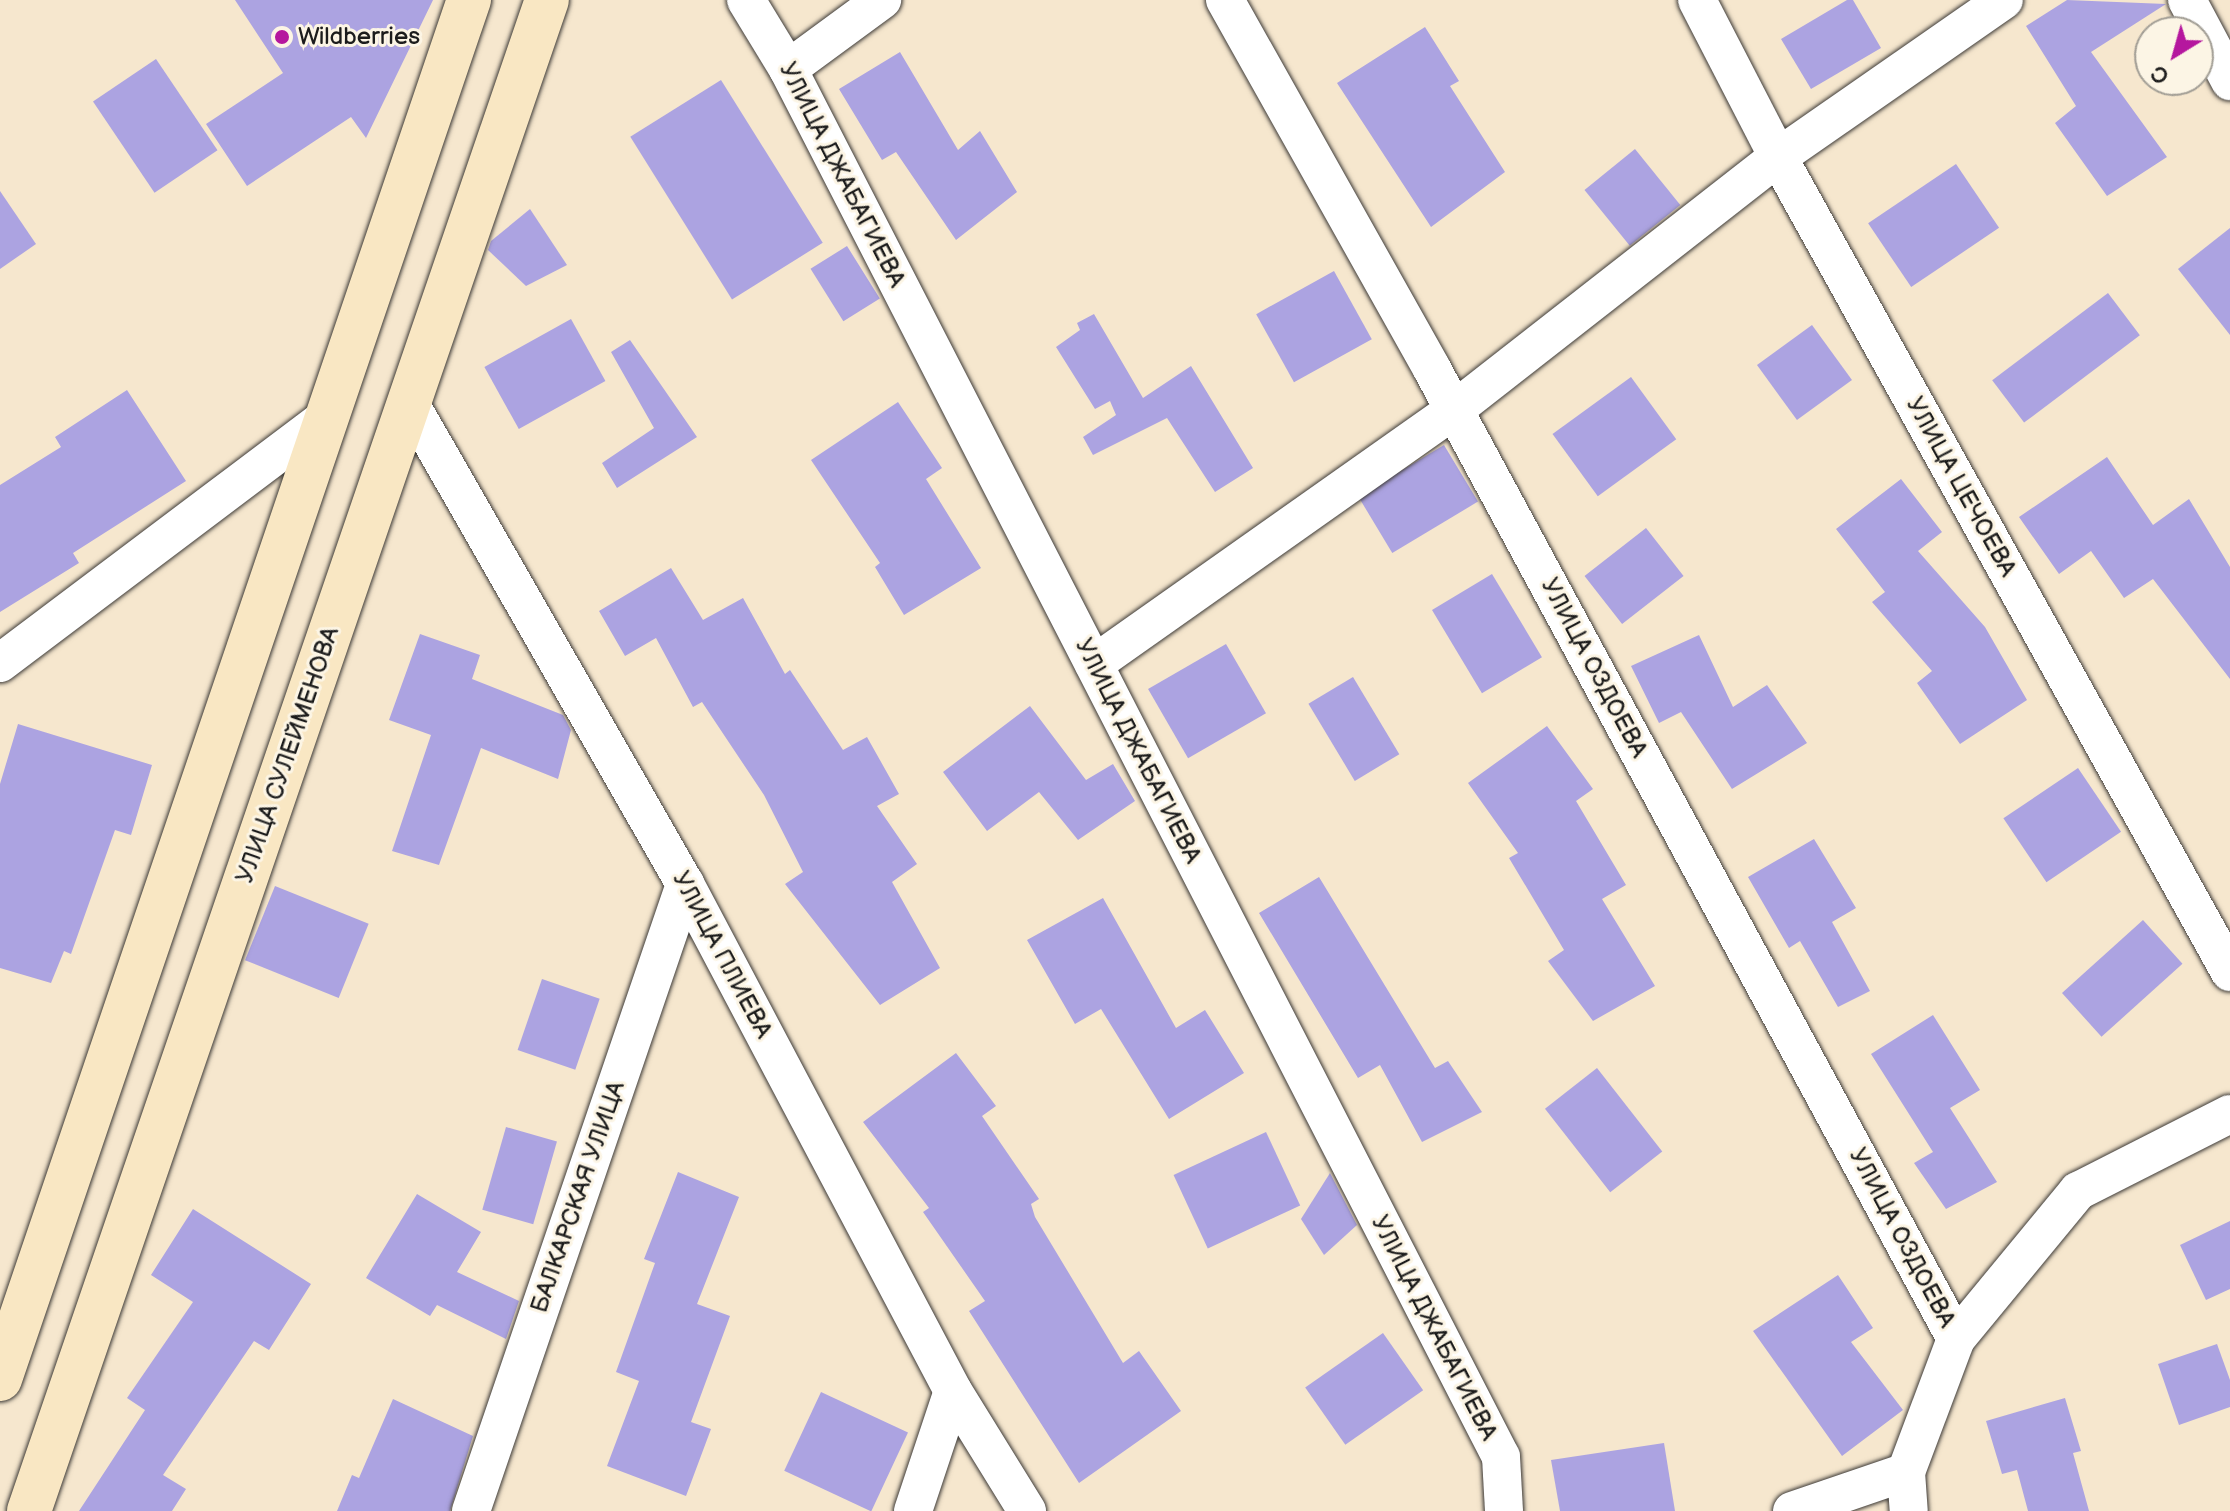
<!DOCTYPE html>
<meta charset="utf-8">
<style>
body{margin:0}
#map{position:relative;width:2230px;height:1511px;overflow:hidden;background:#f6e7ce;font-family:"Balsamiq Sans",sans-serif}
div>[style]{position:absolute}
.building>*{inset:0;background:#aca3e1;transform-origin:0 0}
.roads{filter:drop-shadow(0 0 2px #3d3a37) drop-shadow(0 0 2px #3d3a37)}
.minor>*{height:38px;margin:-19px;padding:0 19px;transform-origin:19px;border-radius:19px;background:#fff}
.secondary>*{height:44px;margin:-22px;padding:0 22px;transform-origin:22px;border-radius:22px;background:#f9e7c3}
.dots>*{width:22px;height:22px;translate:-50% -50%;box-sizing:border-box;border:4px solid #fcf5e5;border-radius:50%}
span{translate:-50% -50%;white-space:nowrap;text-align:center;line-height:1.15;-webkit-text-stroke:6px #fcf5e5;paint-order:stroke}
.poi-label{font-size:24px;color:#1c1c1c}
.left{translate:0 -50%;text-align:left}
.street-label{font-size:24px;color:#1c1c1c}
.north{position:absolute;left:2134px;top:16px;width:80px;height:80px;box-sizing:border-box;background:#fcf5e5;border:2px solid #a29e95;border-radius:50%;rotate:217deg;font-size:22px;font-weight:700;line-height:32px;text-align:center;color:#1c1c1c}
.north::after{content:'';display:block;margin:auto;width:28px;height:36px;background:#b5179e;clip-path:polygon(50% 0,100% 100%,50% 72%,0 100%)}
</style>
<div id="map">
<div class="building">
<i style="clip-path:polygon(235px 0,433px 0,366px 138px,351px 117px,247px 186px,206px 124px,283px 73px)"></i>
<i style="clip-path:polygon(1847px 0,1853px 0,1881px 48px,1811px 89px,1781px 39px)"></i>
<i style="clip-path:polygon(2067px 0,2166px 4px,2091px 52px,2167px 157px,2107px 196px,2055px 123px,2076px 106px,2026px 26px)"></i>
<i style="clip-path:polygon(1425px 27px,1459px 81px,1450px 86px,1505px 172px,1431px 227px,1337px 83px)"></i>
<i style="clip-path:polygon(900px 52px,958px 150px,980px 131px,1017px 192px,956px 240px,896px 152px,882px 160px,839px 89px)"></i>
<i style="left:156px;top:59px;width:110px;height:76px;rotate:56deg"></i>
<i style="left:721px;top:80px;width:192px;height:107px;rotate:58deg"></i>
<i style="left:1635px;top:149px;width:72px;height:65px;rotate:51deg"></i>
<i style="left:1956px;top:164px;width:77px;height:106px;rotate:56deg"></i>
<i style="clip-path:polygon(0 191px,36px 244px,0 269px)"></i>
<i style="clip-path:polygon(530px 209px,567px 265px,526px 286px,488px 250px,491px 241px)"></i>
<i style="clip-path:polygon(2230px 228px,2230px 335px,2178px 269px)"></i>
<i style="left:847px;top:246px;width:62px;height:43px;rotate:58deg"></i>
<i style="left:1334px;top:271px;width:78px;height:89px;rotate:61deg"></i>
<i style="left:2108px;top:293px;width:53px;height:145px;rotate:53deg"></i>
<i style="clip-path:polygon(1094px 314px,1143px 398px,1191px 366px,1253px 468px,1215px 492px,1167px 418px,1093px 455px,1083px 437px,1116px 415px,1110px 401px,1095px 409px,1056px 347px,1080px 330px,1077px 323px)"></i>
<i style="left:571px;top:319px;width:71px;height:99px;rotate:61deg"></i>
<i style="left:1812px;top:325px;width:68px;height:68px;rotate:54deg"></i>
<i style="clip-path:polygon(630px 340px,697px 437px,617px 488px,602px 463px,654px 428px,611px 352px)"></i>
<i style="left:1631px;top:377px;width:77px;height:97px;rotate:54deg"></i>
<i style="clip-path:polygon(127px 390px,186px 481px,73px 553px,79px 563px,0 612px,0 485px,61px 447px,55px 437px)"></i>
<i style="clip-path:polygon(898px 402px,942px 468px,926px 479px,981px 568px,904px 615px,875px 567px,880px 563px,811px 460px)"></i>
<i style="left:1444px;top:445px;width:66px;height:100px;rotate:59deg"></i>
<i style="clip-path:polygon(2107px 457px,2153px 525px,2189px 499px,2230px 567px,2230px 679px,2153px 579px,2124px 598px,2091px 551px,2059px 574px,2019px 517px)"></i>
<i style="clip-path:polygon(1901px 479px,1942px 532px,1918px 551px,1985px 627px,2027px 700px,1960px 744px,1917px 683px,1932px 671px,1872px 602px,1885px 592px,1836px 529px)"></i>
<i style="left:1646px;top:528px;width:61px;height:78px;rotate:52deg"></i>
<i style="clip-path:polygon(671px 568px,703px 620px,743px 598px,785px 674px,790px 670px,843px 750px,867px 737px,899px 794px,877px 806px,917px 864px,892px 882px,940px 968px,880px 1005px,785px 884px,803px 872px,764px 795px,702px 702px,693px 707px,656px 638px,625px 656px,599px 611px)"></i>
<i style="left:1492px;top:574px;width:97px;height:70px;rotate:59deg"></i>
<i style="clip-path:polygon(420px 634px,480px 655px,472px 679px,563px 715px,571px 730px,558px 779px,481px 748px,439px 865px,392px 851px,431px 735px,389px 720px)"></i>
<i style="clip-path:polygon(1699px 635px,1733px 707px,1767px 685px,1807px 743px,1732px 789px,1681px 712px,1659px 723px,1631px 666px)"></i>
<i style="left:1226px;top:644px;width:80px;height:90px;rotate:60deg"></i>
<i style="left:1353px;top:677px;width:90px;height:52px;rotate:59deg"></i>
<i style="clip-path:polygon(1030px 706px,1086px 780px,1113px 764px,1135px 801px,1078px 840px,1039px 792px,987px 831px,943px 772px)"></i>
<i style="clip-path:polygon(18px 724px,152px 765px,131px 835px,115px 830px,71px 954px,64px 951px,51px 983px,0 968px,0 784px)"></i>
<i style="clip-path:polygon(1547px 726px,1593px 789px,1576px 801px,1626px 885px,1602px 899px,1655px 986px,1593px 1021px,1548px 961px,1564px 950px,1509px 858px,1518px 853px,1468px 783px)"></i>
<i style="left:2078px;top:768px;width:77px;height:90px;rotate:56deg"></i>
<i style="clip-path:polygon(1814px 839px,1856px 908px,1832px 922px,1870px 991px,1838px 1007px,1800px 941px,1789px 948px,1748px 877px)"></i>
<i style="clip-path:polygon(1319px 877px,1435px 1068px,1448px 1061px,1482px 1112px,1422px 1142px,1380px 1065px,1358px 1078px,1259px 913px)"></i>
<i style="left:275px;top:886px;width:101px;height:80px;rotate:22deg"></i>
<i style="clip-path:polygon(1103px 898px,1176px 1028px,1205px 1010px,1244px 1073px,1169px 1119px,1101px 1009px,1075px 1024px,1027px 940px)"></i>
<i style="left:2143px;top:920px;width:59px;height:109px;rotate:48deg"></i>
<i style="left:542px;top:979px;width:61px;height:75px;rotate:19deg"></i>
<i style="clip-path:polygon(1933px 1015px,1980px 1090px,1950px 1108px,1997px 1182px,1946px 1209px,1914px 1163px,1933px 1152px,1871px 1054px)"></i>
<i style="clip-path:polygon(956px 1053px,996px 1106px,982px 1116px,1039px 1199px,1031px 1204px,1035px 1217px,1123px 1363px,1139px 1351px,1181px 1411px,1079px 1483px,969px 1311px,985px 1301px,923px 1212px,929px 1208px,863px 1122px)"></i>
<i style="left:1597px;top:1068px;width:106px;height:66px;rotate:52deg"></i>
<i style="left:506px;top:1127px;width:53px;height:86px;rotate:16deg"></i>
<i style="left:1266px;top:1132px;width:81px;height:102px;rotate:65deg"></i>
<i style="clip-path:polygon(678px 1172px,739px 1197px,697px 1304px,730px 1316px,691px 1422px,711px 1429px,686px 1496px,607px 1466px,639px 1381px,616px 1372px,655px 1263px,644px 1259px)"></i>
<i style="clip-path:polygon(1330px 1173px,1357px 1225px,1324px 1255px,1301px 1219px)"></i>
<i style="clip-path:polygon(417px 1194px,481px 1232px,457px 1272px,519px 1301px,506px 1339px,437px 1305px,430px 1316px,366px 1278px)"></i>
<i style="clip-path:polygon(193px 1209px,311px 1284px,269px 1350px,254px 1341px,163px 1475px,186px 1489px,172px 1511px,79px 1511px,145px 1410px,127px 1398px,193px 1302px,151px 1275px)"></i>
<i style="clip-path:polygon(2230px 1221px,2230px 1289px,2206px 1300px,2180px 1245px)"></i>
<i style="clip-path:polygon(1838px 1275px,1873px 1328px,1851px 1342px,1903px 1410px,1842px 1456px,1753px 1331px)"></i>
<i style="left:1383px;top:1333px;width:70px;height:95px;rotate:55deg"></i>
<i style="clip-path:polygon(2217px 1344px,2230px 1380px,2230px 1407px,2179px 1425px,2158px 1364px)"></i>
<i style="left:821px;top:1392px;width:96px;height:87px;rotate:25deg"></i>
<i style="clip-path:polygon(2065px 1398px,2081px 1451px,2073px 1453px,2089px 1511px,2028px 1511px,2017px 1470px,2002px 1474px,1986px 1421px)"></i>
<i style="clip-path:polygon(393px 1399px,473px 1436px,450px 1511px,337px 1511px,352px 1475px,359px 1478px)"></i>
<i style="clip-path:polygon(1664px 1443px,1675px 1511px,1560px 1511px,1551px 1460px)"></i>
</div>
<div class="roads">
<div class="minor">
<i style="left:746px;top:0;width:81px;rotate:58.7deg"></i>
<i style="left:788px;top:69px;width:1560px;rotate:62.81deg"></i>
<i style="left:1501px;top:1457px;width:54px;rotate:86.8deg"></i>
<i style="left:1225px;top:0;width:423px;rotate:60.7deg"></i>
<i style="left:1432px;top:369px;width:1102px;rotate:61.62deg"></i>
<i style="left:1697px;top:0;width:177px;rotate:62.7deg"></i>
<i style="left:1778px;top:157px;width:932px;rotate:60.99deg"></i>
<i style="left:2187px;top:0;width:92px;rotate:62deg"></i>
<i style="left:788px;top:69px;width:117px;rotate:-36.3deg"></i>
<i style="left:409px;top:402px;width:555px;rotate:60.2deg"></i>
<i style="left:685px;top:884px;width:573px;rotate:62.14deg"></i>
<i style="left:953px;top:1391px;width:141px;rotate:58.3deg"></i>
<i style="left:0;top:663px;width:409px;rotate:-37deg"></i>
<i style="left:1094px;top:664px;width:441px;rotate:-35.2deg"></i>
<i style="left:1454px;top:410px;width:411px;rotate:-38deg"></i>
<i style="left:1778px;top:157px;width:275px;rotate:-34.8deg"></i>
<i style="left:1906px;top:1472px;width:39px;rotate:86deg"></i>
<i style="left:471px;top:1511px;width:663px;rotate:-71.15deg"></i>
<i style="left:913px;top:1511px;width:126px;rotate:-71.6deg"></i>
<i style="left:1792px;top:1511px;width:120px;rotate:-18.9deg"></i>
<i style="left:1906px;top:1472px;width:142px;rotate:-69.4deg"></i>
<i style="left:1956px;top:1339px;width:192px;rotate:-50.5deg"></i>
<i style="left:2078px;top:1191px;width:170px;rotate:-26.9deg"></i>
</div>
<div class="secondary">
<i style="left:0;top:1379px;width:1457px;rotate:-71.22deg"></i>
<i style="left:29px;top:1511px;width:1597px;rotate:-71.08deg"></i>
</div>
</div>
<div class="dots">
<i style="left:282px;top:37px;background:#b5179e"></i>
</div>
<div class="poi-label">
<span class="left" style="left:298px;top:37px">Wildberries</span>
</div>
<div class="street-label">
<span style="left:842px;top:175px;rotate:63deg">УЛИЦА ДЖАБАГИЕВА</span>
<span style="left:1961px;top:487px;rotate:61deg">УЛИЦА ЦЕЧОЕВА</span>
<span style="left:1594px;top:668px;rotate:62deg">УЛИЦА ОЗДОЕВА</span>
<span style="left:1138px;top:751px;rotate:63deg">УЛИЦА ДЖАБАГИЕВА</span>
<span style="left:288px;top:755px;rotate:-71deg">УЛИЦА СУЛЕЙМЕНОВА</span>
<span style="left:722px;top:955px;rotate:62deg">УЛИЦА ПЛИЕВА</span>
<span style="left:578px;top:1197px;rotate:-71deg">БАЛКАРСКАЯ УЛИЦА</span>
<span style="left:1902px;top:1238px;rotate:62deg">УЛИЦА ОЗДОЕВА</span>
<span style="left:1434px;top:1328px;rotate:63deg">УЛИЦА ДЖАБАГИЕВА</span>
</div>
<div class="north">С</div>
</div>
